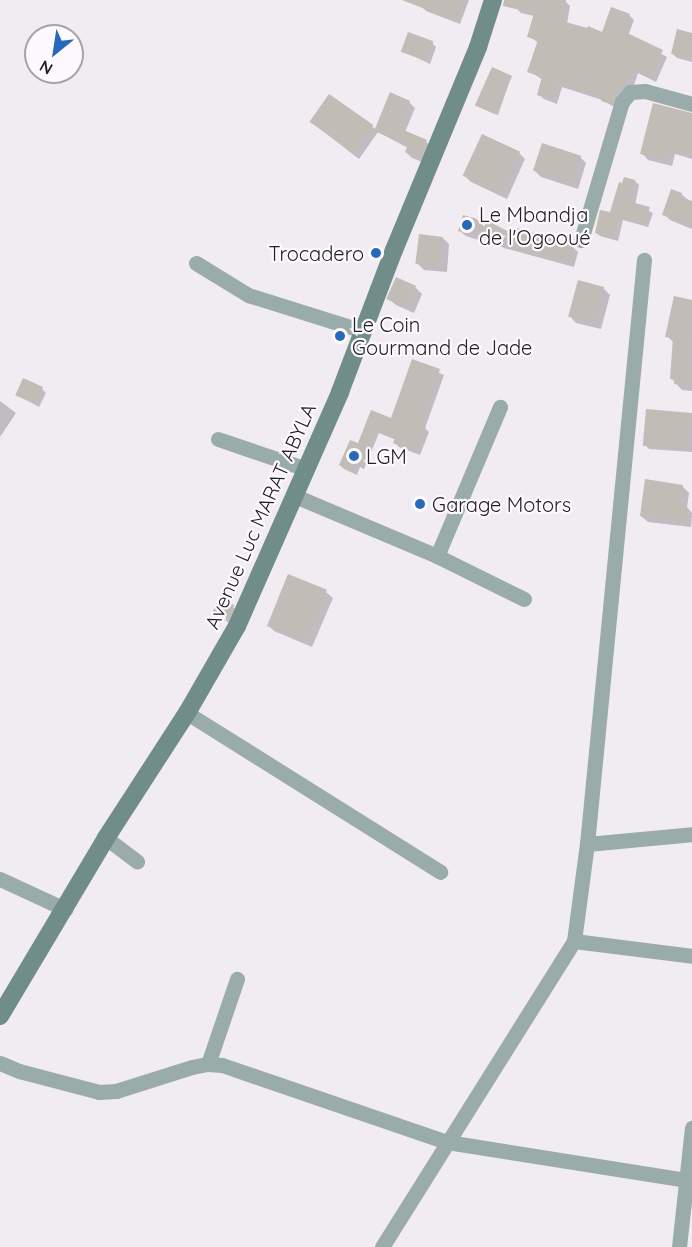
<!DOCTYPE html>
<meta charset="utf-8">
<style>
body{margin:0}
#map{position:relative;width:692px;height:1247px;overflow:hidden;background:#f1ebf2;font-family:Quicksand,sans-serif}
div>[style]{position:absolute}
.shadow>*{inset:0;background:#0003}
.building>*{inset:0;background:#c1bcb5;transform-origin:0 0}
.street>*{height:15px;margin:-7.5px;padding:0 7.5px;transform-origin:7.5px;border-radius:7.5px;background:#99acaa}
.secondary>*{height:18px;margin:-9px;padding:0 9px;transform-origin:9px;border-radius:9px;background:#708d8a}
.dots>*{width:16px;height:16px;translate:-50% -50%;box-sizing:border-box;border:3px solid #fef9fe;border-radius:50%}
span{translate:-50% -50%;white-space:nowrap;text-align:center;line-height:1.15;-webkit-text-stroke:4.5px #fef9fe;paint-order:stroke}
.poi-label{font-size:20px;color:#232124}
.left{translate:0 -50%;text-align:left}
.right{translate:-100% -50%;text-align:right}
.street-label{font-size:20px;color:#232124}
.north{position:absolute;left:24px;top:24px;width:60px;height:60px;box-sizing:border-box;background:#fef9fe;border:2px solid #a6a3a7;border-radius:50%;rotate:210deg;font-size:16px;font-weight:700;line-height:24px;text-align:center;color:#232124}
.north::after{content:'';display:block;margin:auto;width:21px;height:27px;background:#2669ba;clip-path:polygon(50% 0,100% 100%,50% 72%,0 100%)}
</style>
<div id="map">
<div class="shadow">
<i style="clip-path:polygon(424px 0,469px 0,460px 24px,426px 11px,422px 7px)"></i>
<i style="clip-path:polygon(518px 0,565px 1px,570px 6px,567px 24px,603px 34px,629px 15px,634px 20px,628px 36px,667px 57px,656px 82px,638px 73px,633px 88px,616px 108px,602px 100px,562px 87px,557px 104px,544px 99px,539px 94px,543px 80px,529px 71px,539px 43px,528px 36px,534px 16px,521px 13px,516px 8px)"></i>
<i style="clip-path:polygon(692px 34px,692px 62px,677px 58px,673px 54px)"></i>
<i style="clip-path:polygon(432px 43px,436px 47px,430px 64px,403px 51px)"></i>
<i style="clip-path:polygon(511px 77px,498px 115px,479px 107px)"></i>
<i style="clip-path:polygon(409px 102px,415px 108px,405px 132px,426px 142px,432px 147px,425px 163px,412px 158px,406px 152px,408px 148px,378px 132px,359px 159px,311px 122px,372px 126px,376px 130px)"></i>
<i style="clip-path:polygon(692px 121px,692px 159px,675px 154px,672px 166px,648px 160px,642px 153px)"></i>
<i style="clip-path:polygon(519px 153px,525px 159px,507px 199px,471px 182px,465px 176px)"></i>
<i style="clip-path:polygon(580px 157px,586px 163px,578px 189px,541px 177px,535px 171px)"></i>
<i style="clip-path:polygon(635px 181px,639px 185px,635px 205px,653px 213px,648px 227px,623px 220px,618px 241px,600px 236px,596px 233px)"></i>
<i style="clip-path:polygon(681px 194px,692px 203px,692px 229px,670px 220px,664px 214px)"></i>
<i style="clip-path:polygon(464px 217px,516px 237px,572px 246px,578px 252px,574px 267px,504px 248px,479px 235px,478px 240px,466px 236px,460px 231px)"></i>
<i style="clip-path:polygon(443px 238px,449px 244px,447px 272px,424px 270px,418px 264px)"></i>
<i style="clip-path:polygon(396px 279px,416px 288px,422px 294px,414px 313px,396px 305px,389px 299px)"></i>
<i style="clip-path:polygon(603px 288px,610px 295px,601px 329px,576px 323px,570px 316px)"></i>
<i style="clip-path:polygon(675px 298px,692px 302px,692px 391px,682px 390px,671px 378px,673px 342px,667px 336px)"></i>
<i style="clip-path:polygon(413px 361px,444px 375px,425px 428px,429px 432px,420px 455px,399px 447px,395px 443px,396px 440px,379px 433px,364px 469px,360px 467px,357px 475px,344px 469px,340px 465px,359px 445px,372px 412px,392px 420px)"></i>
<i style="clip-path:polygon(42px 389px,46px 393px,39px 407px,16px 394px)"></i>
<i style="clip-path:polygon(0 401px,16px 413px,0 437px)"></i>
<i style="clip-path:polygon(692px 414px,692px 452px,649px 449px,645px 445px)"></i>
<i style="clip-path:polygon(682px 486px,689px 493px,687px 507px,692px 513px,691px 527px,648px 522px,641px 516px)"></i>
<i style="clip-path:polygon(326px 592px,333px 598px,312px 647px,274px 631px,268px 625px)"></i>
<i style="clip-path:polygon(233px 607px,237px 611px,231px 624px,213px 613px)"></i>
</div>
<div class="building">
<i style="clip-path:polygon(402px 0,464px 0,456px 21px)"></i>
<i style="clip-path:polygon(504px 0,566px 0,562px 21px,587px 28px,588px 26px,602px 32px,611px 7px,630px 14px,623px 31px,663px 50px,650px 78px,633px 70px,628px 83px,614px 96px,611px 104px,601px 101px,603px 97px,557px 83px,552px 100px,537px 95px,542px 77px,527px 72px,538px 40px,527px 37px,534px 13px,503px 6px)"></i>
<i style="clip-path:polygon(677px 29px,692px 33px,692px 59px,671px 54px)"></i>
<i style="left:408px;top:32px;width:27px;height:21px;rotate:20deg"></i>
<i style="left:492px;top:67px;width:22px;height:42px;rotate:24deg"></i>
<i style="clip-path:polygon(390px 92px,410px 101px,399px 128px,427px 140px,419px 158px,405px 152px,408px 145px,374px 131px)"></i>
<i style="left:329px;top:94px;width:54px;height:34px;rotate:35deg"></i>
<i style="clip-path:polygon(653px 103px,692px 113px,692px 155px,669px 148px,666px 160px,640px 154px)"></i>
<i style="left:482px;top:134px;width:42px;height:46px;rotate:25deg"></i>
<i style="left:542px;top:143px;width:41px;height:29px;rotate:18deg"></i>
<i style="clip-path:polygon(624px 177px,635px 180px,631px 202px,650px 207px,645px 224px,619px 217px,614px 238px,595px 233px,600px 210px,610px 212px,619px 182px,622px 183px)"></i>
<i style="clip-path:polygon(671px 189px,682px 193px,681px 197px,692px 201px,692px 225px,662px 215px)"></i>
<i style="clip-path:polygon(463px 215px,492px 223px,515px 235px,517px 228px,573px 245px,569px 262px,497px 243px,473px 231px,472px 235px,458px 231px)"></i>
<i style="left:419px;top:234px;width:24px;height:30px;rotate:7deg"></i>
<i style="left:396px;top:277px;width:22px;height:24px;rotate:24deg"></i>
<i style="left:578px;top:280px;width:27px;height:38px;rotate:15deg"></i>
<i style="clip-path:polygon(674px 296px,692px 300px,690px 386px,674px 384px,675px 379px,670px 379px,673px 338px,665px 337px)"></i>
<i style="clip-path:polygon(412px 359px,440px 369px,421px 425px,426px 426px,416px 452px,393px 443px,395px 438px,375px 430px,360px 466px,356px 464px,352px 472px,339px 465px,350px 440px,358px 443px,371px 410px,391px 418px)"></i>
<i style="left:23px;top:378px;width:22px;height:19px;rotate:24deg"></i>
<i style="left:646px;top:409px;width:46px;height:37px;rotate:5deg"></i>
<i style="clip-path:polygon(645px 479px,683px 485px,680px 504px,687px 506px,685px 522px,640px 516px)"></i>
<i style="left:288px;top:574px;width:42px;height:56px;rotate:22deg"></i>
<i style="left:219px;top:598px;width:17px;height:17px;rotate:25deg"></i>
</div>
<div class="street">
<i style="left:581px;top:240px;width:144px;rotate:-73.5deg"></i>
<i style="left:622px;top:102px;width:13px;rotate:-51deg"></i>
<i style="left:630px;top:92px;width:15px;rotate:-4deg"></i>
<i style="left:645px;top:91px;width:49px;rotate:15.5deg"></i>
<i style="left:196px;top:263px;width:61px;rotate:31.6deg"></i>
<i style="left:248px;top:295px;width:121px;rotate:17.4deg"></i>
<i style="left:218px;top:439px;width:93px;rotate:18.8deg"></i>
<i style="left:295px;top:496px;width:154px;rotate:22.9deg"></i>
<i style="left:437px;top:556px;width:97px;rotate:26.3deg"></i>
<i style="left:437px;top:556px;width:162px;rotate:-67.1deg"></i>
<i style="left:187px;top:713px;width:299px;rotate:32.1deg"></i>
<i style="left:106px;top:838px;width:39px;rotate:37deg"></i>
<i style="left:587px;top:844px;width:105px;rotate:-5.4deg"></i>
<i style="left:0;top:879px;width:72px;rotate:24.8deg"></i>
<i style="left:574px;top:941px;width:119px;rotate:7.2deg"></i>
<i style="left:0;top:1063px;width:21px;rotate:23deg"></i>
<i style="left:19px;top:1071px;width:83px;rotate:14.7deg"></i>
<i style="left:99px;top:1092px;width:17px;rotate:-3deg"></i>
<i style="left:116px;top:1091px;width:80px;rotate:-17.5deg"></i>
<i style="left:192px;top:1067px;width:16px;rotate:-11deg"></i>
<i style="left:208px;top:1064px;width:14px;rotate:4deg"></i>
<i style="left:222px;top:1065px;width:238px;rotate:18.9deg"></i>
<i style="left:447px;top:1142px;width:248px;rotate:9deg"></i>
<i style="left:208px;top:1064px;width:90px;rotate:-71.2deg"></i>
<i style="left:382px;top:1247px;width:361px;rotate:-57.9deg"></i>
<i style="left:574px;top:941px;width:98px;rotate:-82.4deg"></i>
<i style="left:587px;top:844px;width:587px;rotate:-84.43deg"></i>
<i style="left:679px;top:1247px;width:120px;rotate:-83.8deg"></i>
</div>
<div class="secondary">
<i style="left:0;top:1016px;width:207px;rotate:-59.2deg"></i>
<i style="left:106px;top:838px;width:149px;rotate:-57.1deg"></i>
<i style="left:187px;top:713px;width:100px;rotate:-60.1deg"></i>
<i style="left:237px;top:626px;width:256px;rotate:-66.2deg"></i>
<i style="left:340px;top:392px;width:152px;rotate:-69.2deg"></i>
<i style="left:394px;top:250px;width:220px;rotate:-67.5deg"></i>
<i style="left:478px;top:47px;width:49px;rotate:-72.3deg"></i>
</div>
<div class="dots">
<i style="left:467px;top:225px;background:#2669ba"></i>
<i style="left:376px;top:253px;background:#2669ba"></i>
<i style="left:340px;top:336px;background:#2669ba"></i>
<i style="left:354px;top:456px;background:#2669ba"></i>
<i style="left:420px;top:504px;background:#2669ba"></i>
</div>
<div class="poi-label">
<span class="left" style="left:479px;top:226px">Le Mbandja<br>de l'Ogooué</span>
<span class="right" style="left:364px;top:253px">Trocadero</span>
<span class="left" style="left:352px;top:336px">Le Coin<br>Gourmand de Jade</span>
<span class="left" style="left:366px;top:456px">LGM</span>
<span class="left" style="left:432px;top:504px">Garage Motors</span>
</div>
<div class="street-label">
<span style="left:260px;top:516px;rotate:-66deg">Avenue Luc MARAT ABYLA</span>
</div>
<div class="north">N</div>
</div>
